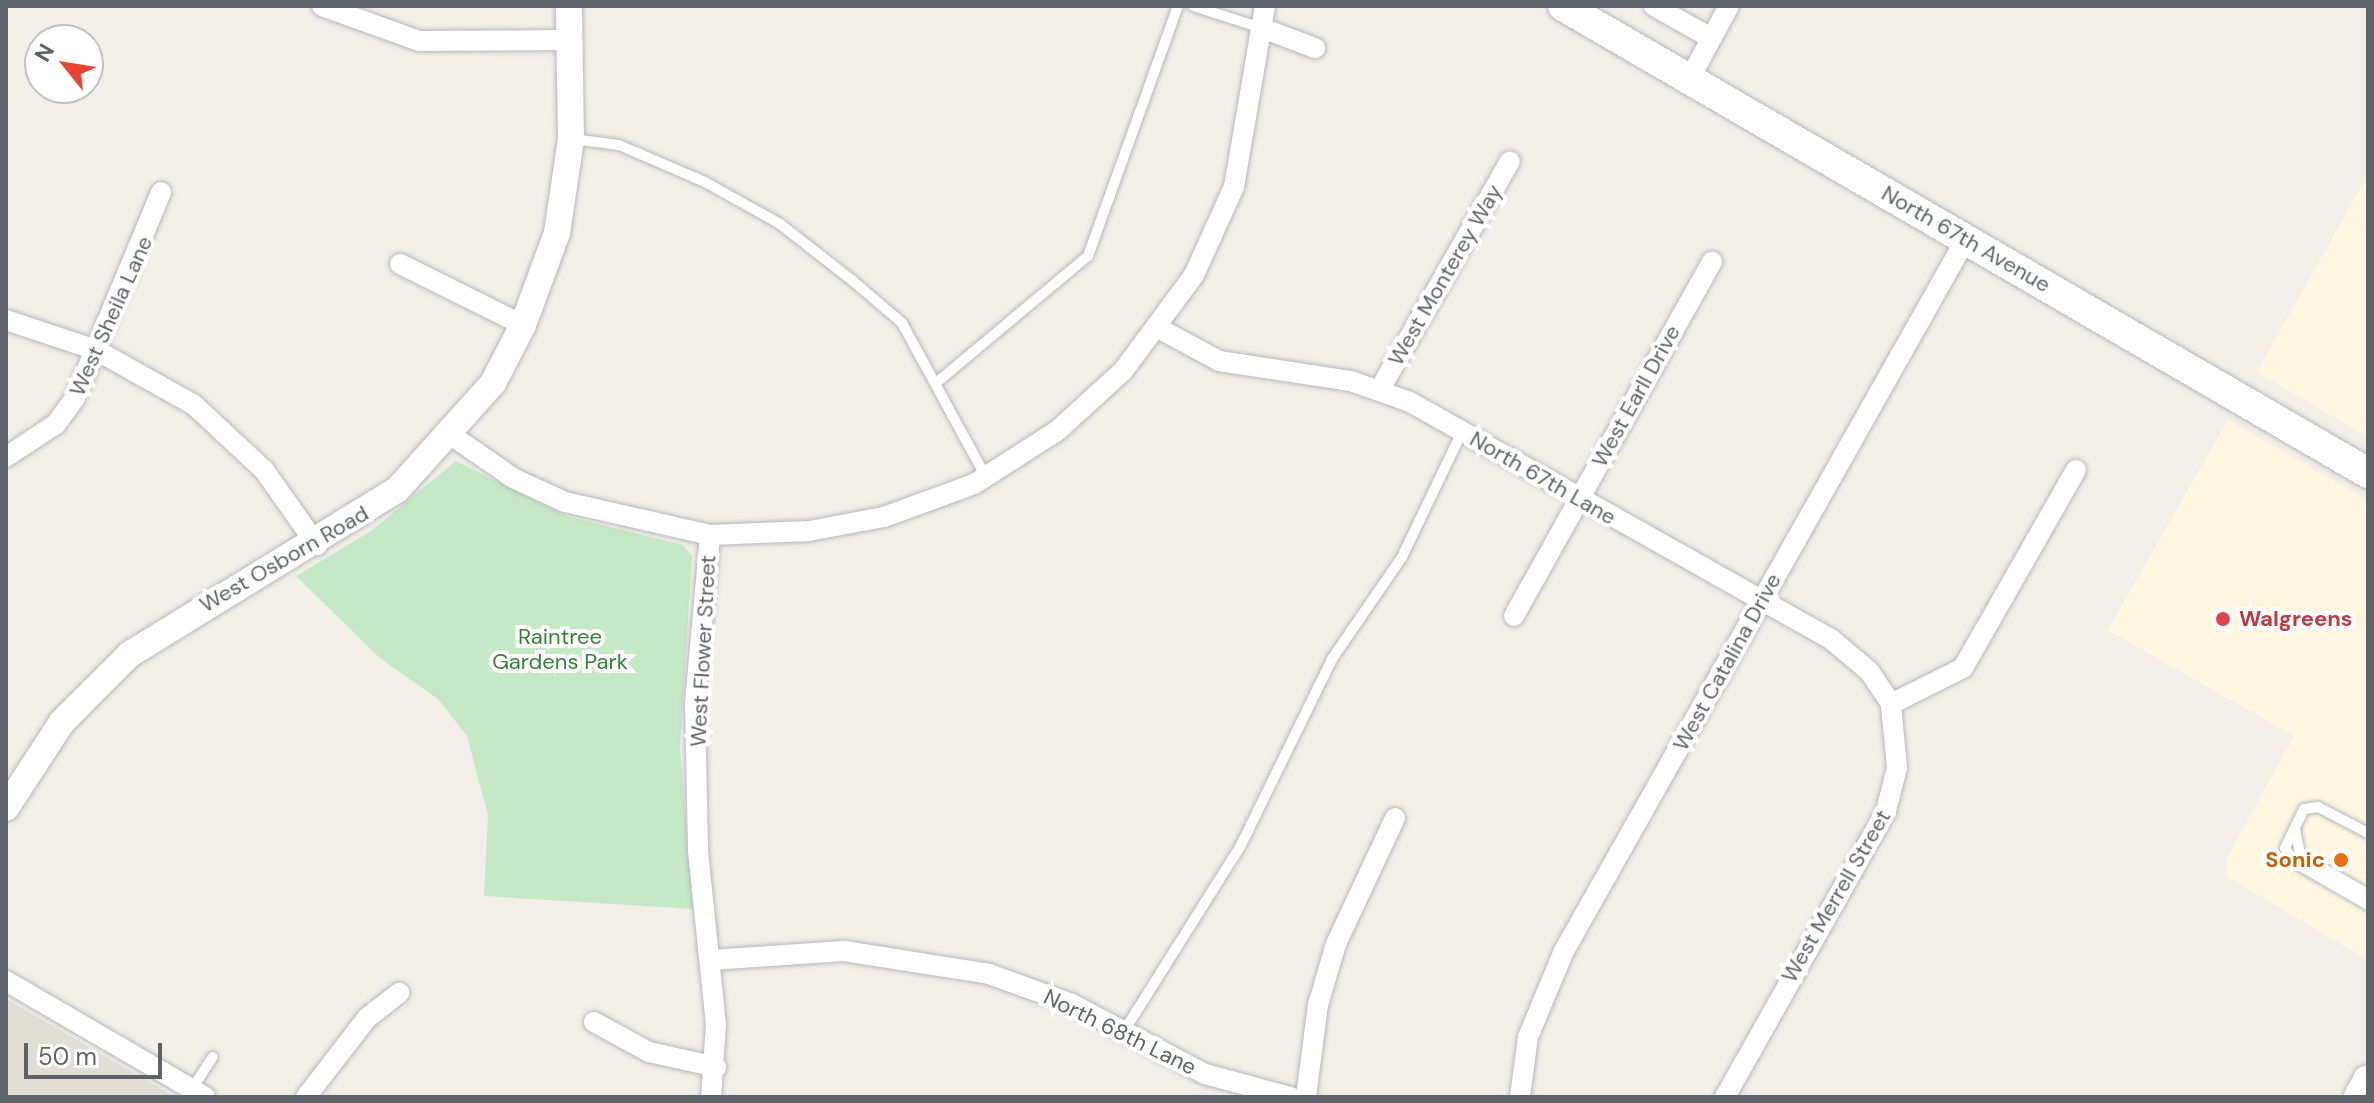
<!DOCTYPE html>
<style>
body{margin:0}
#map{position:relative;width:2374px;height:1103px;overflow:hidden;background:#f1efe8;font-family:"DM Sans",sans-serif}
div>[style]{position:absolute}
.commercial>*{inset:0;background:#fef7e0}
.education>*{inset:0;background:#e1ded6}
.green>*{inset:0;background:#c5e8c5}
.roads{filter:drop-shadow(0 0 2px #b5b8bc) drop-shadow(0 0 2px #b5b8bc)}
.service>*{height:10px;margin:-5px;padding:0 5px;transform-origin:5px;border-radius:5px;background:#fff}
.minor>*{height:20px;margin:-10px;padding:0 10px;transform-origin:10px;border-radius:10px;background:#fff}
.tertiary>*{height:26px;margin:-13px;padding:0 13px;transform-origin:13px;border-radius:13px;background:#fff}
.secondary>*{height:30px;margin:-15px;padding:0 15px;transform-origin:15px;border-radius:15px;background:#fff}
.dots>*{width:22px;height:22px;translate:-50% -50%;box-sizing:border-box;border:4px solid #fff;border-radius:50%}
span{translate:-50% -50%;white-space:nowrap;text-align:center;line-height:1.15;-webkit-text-stroke:8px #fff;paint-order:stroke}
.street-label{font-size:22px;color:#5f6368}
.health-label{font-size:22px;color:#be3a42;font-weight:700}
.left{translate:0 -50%;text-align:left}
.park-label{font-size:22px;color:#348238}
.food-label{font-size:22px;color:#c56008;font-weight:700}
.right{translate:-100% -50%;text-align:right}
.frame{position:absolute;inset:0;border:8px solid #5f6368;pointer-events:none}
.north{position:absolute;left:24px;top:24px;width:80px;height:80px;box-sizing:border-box;background:#fff;border:2px solid #bfc1c3;border-radius:50%;rotate:300deg;font-size:22px;font-weight:700;line-height:32px;text-align:center;color:#5f6368}
.north::after{content:'';display:block;margin:auto;width:28px;height:36px;background:#ea4335;clip-path:polygon(50% 0,100% 100%,50% 72%,0 100%)}
.scale{position:absolute;left:24px;top:1043px;width:138px;height:36px;box-sizing:border-box;border:4px solid #5f6368;border-top:0;padding-left:10px;font-size:24px;line-height:28px;white-space:nowrap;color:#5f6368;-webkit-text-stroke:6px #fff;paint-order:stroke}
</style>
<div id="map">
<div class="commercial">
<i style="clip-path:polygon(2368px 175px,2368px 437px,2257px 372px)"></i>
<i style="clip-path:polygon(2228px 420px,2368px 501px,2368px 960px,2226px 876px,2226px 860px,2294px 736px,2108px 630px)"></i>
</div>
<div class="education">
<i style="clip-path:polygon(6px 999px,175px 1097px,6px 1097px)"></i>
</div>
<div class="green">
<i style="clip-path:polygon(456px 461px,566px 516px,683px 545px,692px 556px,680px 748px,693px 909px,484px 896px,488px 815px,467px 736px,438px 699px,381px 659px,296px 576px,371px 531px)"></i>
</div>
<div class="roads">
<div class="service">
<i style="left:1193px;top:6px;width:72px;rotate:17.7deg"></i>
<i style="left:573px;top:139px;width:46px;rotate:7.4deg"></i>
<i style="left:619px;top:145px;width:94px;rotate:23.3deg"></i>
<i style="left:705px;top:182px;width:86px;rotate:29.2deg"></i>
<i style="left:780px;top:224px;width:93px;rotate:38deg"></i>
<i style="left:853px;top:281px;width:65px;rotate:40.6deg"></i>
<i style="left:902px;top:323px;width:175px;rotate:61.4deg"></i>
<i style="left:936px;top:383px;width:198px;rotate:-39.9deg"></i>
<i style="left:1088px;top:256px;width:266px;rotate:-70.2deg"></i>
<i style="left:2295px;top:829px;width:26px;rotate:79deg"></i>
<i style="left:2300px;top:855px;width:78px;rotate:29.8deg"></i>
<i style="left:2368px;top:833px;width:56px;rotate:-152.5deg"></i>
<i style="left:2318px;top:807px;width:14px;rotate:172deg"></i>
<i style="left:2304px;top:809px;width:43px;rotate:116deg"></i>
<i style="left:2285px;top:848px;width:18px;rotate:56deg"></i>
<i style="left:2295px;top:863px;width:84px;rotate:29.9deg"></i>
<i style="left:1124px;top:1031px;width:220px;rotate:-57.8deg"></i>
<i style="left:1241px;top:845px;width:207px;rotate:-63.9deg"></i>
<i style="left:1332px;top:659px;width:124px;rotate:-55.5deg"></i>
<i style="left:1402px;top:557px;width:139px;rotate:-64.4deg"></i>
<i style="left:192px;top:1089px;width:38px;rotate:-57deg"></i>
</div>
<div class="minor">
<i style="left:322px;top:6px;width:103px;rotate:19.8deg"></i>
<i style="left:419px;top:41px;width:153px;rotate:-0.4deg"></i>
<i style="left:1654px;top:6px;width:65px;rotate:29.3deg"></i>
<i style="left:1262px;top:28px;width:57px;rotate:20.7deg"></i>
<i style="left:1689px;top:80px;width:84px;rotate:-61.6deg"></i>
<i style="left:400px;top:264px;width:137px;rotate:26.4deg"></i>
<i style="left:6px;top:320px;width:95px;rotate:18.4deg"></i>
<i style="left:96px;top:350px;width:112px;rotate:29.3deg"></i>
<i style="left:194px;top:405px;width:96px;rotate:42.9deg"></i>
<i style="left:264px;top:470px;width:92px;rotate:54.8deg"></i>
<i style="left:1158px;top:328px;width:69px;rotate:28.4deg"></i>
<i style="left:1219px;top:361px;width:134px;rotate:8.6deg"></i>
<i style="left:1351px;top:381px;width:63px;rotate:19.6deg"></i>
<i style="left:1410px;top:402px;width:484px;rotate:29.4deg"></i>
<i style="left:1832px;top:640px;width:48px;rotate:40deg"></i>
<i style="left:1869px;top:671px;width:40px;rotate:56deg"></i>
<i style="left:1380px;top:389px;width:262px;rotate:-60.3deg"></i>
<i style="left:451px;top:435px;width:75px;rotate:34.7deg"></i>
<i style="left:513px;top:478px;width:57px;rotate:24.8deg"></i>
<i style="left:565px;top:502px;width:149px;rotate:12.8deg"></i>
<i style="left:710px;top:535px;width:99px;rotate:-2.3deg"></i>
<i style="left:809px;top:531px;width:76px;rotate:-10.6deg"></i>
<i style="left:884px;top:517px;width:96px;rotate:-20.1deg"></i>
<i style="left:974px;top:484px;width:98px;rotate:-32.6deg"></i>
<i style="left:1057px;top:431px;width:89px;rotate:-42.3deg"></i>
<i style="left:1123px;top:371px;width:119px;rotate:-53.5deg"></i>
<i style="left:1194px;top:275px;width:97px;rotate:-65.6deg"></i>
<i style="left:1234px;top:187px;width:184px;rotate:-80.3deg"></i>
<i style="left:6px;top:457px;width:60px;rotate:-33.4deg"></i>
<i style="left:56px;top:424px;width:32px;rotate:-54deg"></i>
<i style="left:75px;top:398px;width:223px;rotate:-67.3deg"></i>
<i style="left:710px;top:535px;width:170px;rotate:95.1deg"></i>
<i style="left:695px;top:704px;width:147px;rotate:88.8deg"></i>
<i style="left:698px;top:851px;width:174px;rotate:84.1deg"></i>
<i style="left:716px;top:1024px;width:73px;rotate:93.9deg"></i>
<i style="left:1514px;top:616px;width:406px;rotate:-60.8deg"></i>
<i style="left:711px;top:960px;width:133px;rotate:-3.9deg"></i>
<i style="left:844px;top:951px;width:147px;rotate:9deg"></i>
<i style="left:989px;top:974px;width:88px;rotate:19.9deg"></i>
<i style="left:1072px;top:1004px;width:150px;rotate:27.8deg"></i>
<i style="left:1205px;top:1074px;width:89px;rotate:15deg"></i>
<i style="left:6px;top:981px;width:230px;rotate:30.2deg"></i>
<i style="left:594px;top:1022px;width:63px;rotate:28.6deg"></i>
<i style="left:649px;top:1052px;width:69px;rotate:12.6deg"></i>
<i style="left:306px;top:1097px;width:100px;rotate:-52.3deg"></i>
<i style="left:367px;top:1018px;width:41px;rotate:-38deg"></i>
<i style="left:1306px;top:1097px;width:93px;rotate:-82.6deg"></i>
<i style="left:1318px;top:1005px;width:64px;rotate:-73.6deg"></i>
<i style="left:1336px;top:944px;width:139px;rotate:-64.9deg"></i>
<i style="left:1520px;top:1097px;width:61px;rotate:-82.4deg"></i>
<i style="left:1528px;top:1037px;width:93px;rotate:-67.3deg"></i>
<i style="left:1564px;top:951px;width:818px;rotate:-60.55deg"></i>
<i style="left:1725px;top:1097px;width:328px;rotate:-60.6deg"></i>
<i style="left:1886px;top:811px;width:44px;rotate:-75.7deg"></i>
<i style="left:1897px;top:768px;width:64px;rotate:-95.4deg"></i>
<i style="left:1891px;top:704px;width:80px;rotate:-26.6deg"></i>
<i style="left:1963px;top:668px;width:228px;rotate:-60.3deg"></i>
</div>
<div class="tertiary">
<i style="left:6px;top:808px;width:103px;rotate:-56.9deg"></i>
<i style="left:62px;top:722px;width:96px;rotate:-45deg"></i>
<i style="left:130px;top:654px;width:313px;rotate:-31.6deg"></i>
<i style="left:397px;top:490px;width:144px;rotate:-48.1deg"></i>
<i style="left:493px;top:383px;width:65px;rotate:-62.7deg"></i>
<i style="left:523px;top:325px;width:98px;rotate:-69.7deg"></i>
<i style="left:557px;top:233px;width:95px;rotate:-81.5deg"></i>
<i style="left:571px;top:139px;width:133px;rotate:-90.9deg"></i>
</div>
<div class="secondary">
<i style="left:1563px;top:6px;width:931px;rotate:30.12deg"></i>
<i style="left:2359px;top:1097px;width:19px;rotate:-62deg"></i>
</div>
</div>
<div class="dots">
<i style="left:2223px;top:619px;background:#e0444e"></i>
<i style="left:2341px;top:860px;background:#e8710a"></i>
</div>
<div class="street-label">
<span style="left:1966px;top:239px;rotate:30deg">North 67th Avenue</span>
<span style="left:1445px;top:275px;rotate:-60deg">West Monterey Way</span>
<span style="left:111px;top:316px;rotate:-66deg">West Sheila Lane</span>
<span style="left:1636px;top:396px;rotate:-61deg">West Earll Drive</span>
<span style="left:1543px;top:478px;rotate:30deg">North 67th Lane</span>
<span style="left:284px;top:559px;rotate:-30deg">West Osborn Road</span>
<span style="left:703px;top:651px;rotate:-87deg">West Flower Street</span>
<span style="left:1727px;top:662px;rotate:-61deg">West Catalina Drive</span>
<span style="left:1836px;top:896px;rotate:-60deg">West Merrell Street</span>
<span style="left:1120px;top:1032px;rotate:26deg">North 68th Lane</span>
</div>
<div class="health-label">
<span class="left" style="left:2239px;top:619px">Walgreens</span>
</div>
<div class="park-label">
<span style="left:560px;top:649px">Raintree<br>Gardens Park</span>
</div>
<div class="food-label">
<span class="right" style="left:2325px;top:860px">Sonic</span>
</div>
<div class="frame"></div>
<div class="north">N</div>
<div class="scale">50 m</div>
</div>
